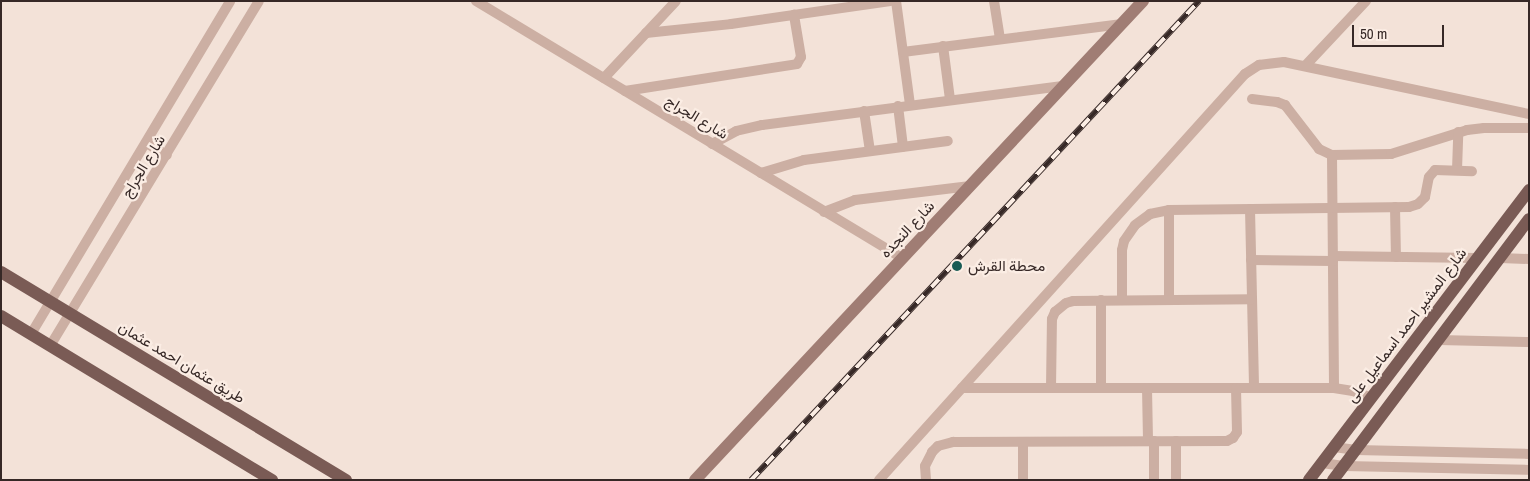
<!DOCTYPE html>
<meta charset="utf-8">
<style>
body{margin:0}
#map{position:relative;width:1530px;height:481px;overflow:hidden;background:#f3e2d8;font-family:"Archivo Narrow",Vazirmatn,sans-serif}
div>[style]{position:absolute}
.street>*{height:10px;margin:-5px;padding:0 5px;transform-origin:5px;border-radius:5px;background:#ccafa3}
.secondary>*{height:12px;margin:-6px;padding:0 6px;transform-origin:6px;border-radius:6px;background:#a07d74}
.primary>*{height:12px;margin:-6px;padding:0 6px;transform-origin:6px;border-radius:6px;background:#7a5b55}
.rail>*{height:5.5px;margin-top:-2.75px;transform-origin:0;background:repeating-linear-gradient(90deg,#fbede4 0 11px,#362826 0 22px);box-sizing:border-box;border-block:1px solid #362826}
.dots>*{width:14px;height:14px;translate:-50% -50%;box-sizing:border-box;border:2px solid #fbede4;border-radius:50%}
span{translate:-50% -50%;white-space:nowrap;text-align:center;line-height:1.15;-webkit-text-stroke:4.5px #fbede4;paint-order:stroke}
.street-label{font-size:15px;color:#362826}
.poi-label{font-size:15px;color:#362826}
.left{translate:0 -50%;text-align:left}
.frame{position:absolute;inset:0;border:2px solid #362826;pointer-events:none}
.scale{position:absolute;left:1352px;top:25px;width:92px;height:22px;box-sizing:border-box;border:2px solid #362826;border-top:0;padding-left:6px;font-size:15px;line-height:18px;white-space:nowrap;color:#362826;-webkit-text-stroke:4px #fbede4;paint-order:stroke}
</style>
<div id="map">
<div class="street">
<i style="left:476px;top:1px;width:498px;rotate:31.1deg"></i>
<i style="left:896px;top:1px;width:104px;rotate:82.3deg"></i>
<i style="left:994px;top:1px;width:38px;rotate:81deg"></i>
<i style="left:646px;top:33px;width:85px;rotate:-6deg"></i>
<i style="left:731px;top:24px;width:161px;rotate:-8.2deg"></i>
<i style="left:943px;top:46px;width:53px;rotate:82.5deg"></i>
<i style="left:903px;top:52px;width:221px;rotate:-7.3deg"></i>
<i style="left:1305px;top:66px;width:89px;rotate:-46.8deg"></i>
<i style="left:604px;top:78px;width:105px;rotate:-46.9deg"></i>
<i style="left:625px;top:91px;width:174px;rotate:-8.9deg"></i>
<i style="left:797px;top:64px;width:8px;rotate:-60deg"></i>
<i style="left:801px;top:57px;width:43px;rotate:-99.5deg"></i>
<i style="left:1252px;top:99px;width:25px;rotate:7deg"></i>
<i style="left:1277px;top:102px;width:9px;rotate:21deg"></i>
<i style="left:1285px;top:105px;width:56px;rotate:52.3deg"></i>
<i style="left:1319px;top:149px;width:14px;rotate:25deg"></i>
<i style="left:1332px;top:155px;width:59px;rotate:-1deg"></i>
<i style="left:1391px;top:154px;width:80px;rotate:-17.5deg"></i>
<i style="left:1467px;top:130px;width:17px;rotate:-7deg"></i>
<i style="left:1484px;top:128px;width:45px"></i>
<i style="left:898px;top:106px;width:41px;rotate:83deg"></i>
<i style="left:864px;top:111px;width:40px;rotate:81.5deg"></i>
<i style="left:146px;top:143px;width:24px;rotate:30deg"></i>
<i style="left:712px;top:144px;width:27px;rotate:-28deg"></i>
<i style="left:736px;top:131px;width:27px;rotate:-13deg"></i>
<i style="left:762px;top:125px;width:305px;rotate:-7.4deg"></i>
<i style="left:1332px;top:155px;width:233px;rotate:89.5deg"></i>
<i style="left:1457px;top:170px;width:38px;rotate:-88deg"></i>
<i style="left:761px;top:173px;width:45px;rotate:-16.8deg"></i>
<i style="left:804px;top:160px;width:145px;rotate:-7.5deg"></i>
<i style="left:1395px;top:207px;width:50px;rotate:88.9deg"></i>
<i style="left:1250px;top:209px;width:179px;rotate:88.7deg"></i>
<i style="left:824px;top:212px;width:33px;rotate:-21deg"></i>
<i style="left:855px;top:200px;width:116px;rotate:-6.9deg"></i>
<i style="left:1333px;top:256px;width:144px;rotate:0.8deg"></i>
<i style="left:1500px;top:258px;width:29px;rotate:2deg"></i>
<i style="left:1251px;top:260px;width:82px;rotate:0.7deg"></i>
<i style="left:1101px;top:300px;width:88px;rotate:90deg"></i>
<i style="left:1122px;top:300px;width:50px;rotate:-90deg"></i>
<i style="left:1122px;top:250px;width:9px;rotate:-77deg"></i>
<i style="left:1124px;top:241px;width:19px;rotate:-55deg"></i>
<i style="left:1135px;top:225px;width:19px;rotate:-36deg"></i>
<i style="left:1150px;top:214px;width:19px;rotate:-12deg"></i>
<i style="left:1169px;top:210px;width:240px;rotate:-0.7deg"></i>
<i style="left:1409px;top:207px;width:9px;rotate:-18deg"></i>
<i style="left:1418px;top:204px;width:10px;rotate:-45deg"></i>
<i style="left:1425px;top:197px;width:20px;rotate:-79deg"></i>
<i style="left:1429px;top:177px;width:9px;rotate:-49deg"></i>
<i style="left:1435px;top:170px;width:37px;rotate:2deg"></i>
<i style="left:1169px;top:300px;width:90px;rotate:-90deg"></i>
<i style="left:31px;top:334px;width:388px;rotate:-59.1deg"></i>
<i style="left:1439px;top:340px;width:90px;rotate:1.3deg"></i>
<i style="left:50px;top:346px;width:403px;rotate:-58.8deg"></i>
<i style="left:962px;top:388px;width:372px"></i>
<i style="left:1334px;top:388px;width:19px;rotate:9deg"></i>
<i style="left:1353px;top:391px;width:20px;rotate:20deg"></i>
<i style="left:1051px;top:388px;width:69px;rotate:-89.2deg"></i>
<i style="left:1052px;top:319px;width:8px;rotate:-67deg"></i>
<i style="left:1055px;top:312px;width:14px;rotate:-39deg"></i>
<i style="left:1066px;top:303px;width:7px;rotate:-16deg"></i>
<i style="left:1073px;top:301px;width:179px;rotate:-0.6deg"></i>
<i style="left:1147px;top:388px;width:53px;rotate:88.9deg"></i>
<i style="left:1023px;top:442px;width:38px;rotate:90deg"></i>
<i style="left:1334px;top:447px;width:22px;rotate:8deg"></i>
<i style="left:1356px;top:450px;width:173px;rotate:1.3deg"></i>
<i style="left:1322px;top:463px;width:22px;rotate:8deg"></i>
<i style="left:1344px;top:466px;width:185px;rotate:1.2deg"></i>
<i style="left:879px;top:480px;width:547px;rotate:-47.97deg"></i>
<i style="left:1245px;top:74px;width:17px;rotate:-33deg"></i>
<i style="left:1259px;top:65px;width:25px;rotate:-7deg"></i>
<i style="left:1284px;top:62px;width:250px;rotate:12deg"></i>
<i style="left:926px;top:480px;width:14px;rotate:-94deg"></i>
<i style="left:925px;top:466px;width:16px;rotate:-63deg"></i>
<i style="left:932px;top:452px;width:8px;rotate:-45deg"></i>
<i style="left:938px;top:446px;width:16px;rotate:-15deg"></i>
<i style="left:953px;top:442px;width:274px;rotate:-0.2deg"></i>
<i style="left:1227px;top:441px;width:7px;rotate:-27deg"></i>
<i style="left:1233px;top:438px;width:7px;rotate:-56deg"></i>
<i style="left:1237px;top:432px;width:44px;rotate:-91.3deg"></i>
<i style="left:1154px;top:480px;width:39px;rotate:-90deg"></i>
<i style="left:1176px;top:480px;width:39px;rotate:-90deg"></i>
</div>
<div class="secondary">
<i style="left:695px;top:480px;width:656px;rotate:-46.92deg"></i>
</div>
<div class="primary">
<i style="left:1px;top:272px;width:403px;rotate:31.1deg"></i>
<i style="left:1px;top:316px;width:317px;rotate:31.2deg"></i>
<i style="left:1309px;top:480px;width:364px;rotate:-52.8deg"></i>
<i style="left:1333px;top:480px;width:326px;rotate:-53.1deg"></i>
</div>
<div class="rail">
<i style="left:751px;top:480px;width:656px;rotate:-46.92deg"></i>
</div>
<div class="dots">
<i style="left:957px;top:266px;background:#185b54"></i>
</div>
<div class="street-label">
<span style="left:697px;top:117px;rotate:31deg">شارع الجراج</span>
<span style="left:143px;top:166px;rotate:-59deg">شارع الجراج</span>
<span style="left:907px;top:229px;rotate:-47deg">شارع النجده</span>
<span style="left:1406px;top:325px;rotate:-53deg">شارع المشير احمد اسماعيل على</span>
<span style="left:182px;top:362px;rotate:31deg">طريق عثمان احمد عثمان</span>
</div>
<div class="poi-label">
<span class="left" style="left:968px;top:266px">محطة القرش</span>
</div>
<div class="frame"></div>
<div class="scale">50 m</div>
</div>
